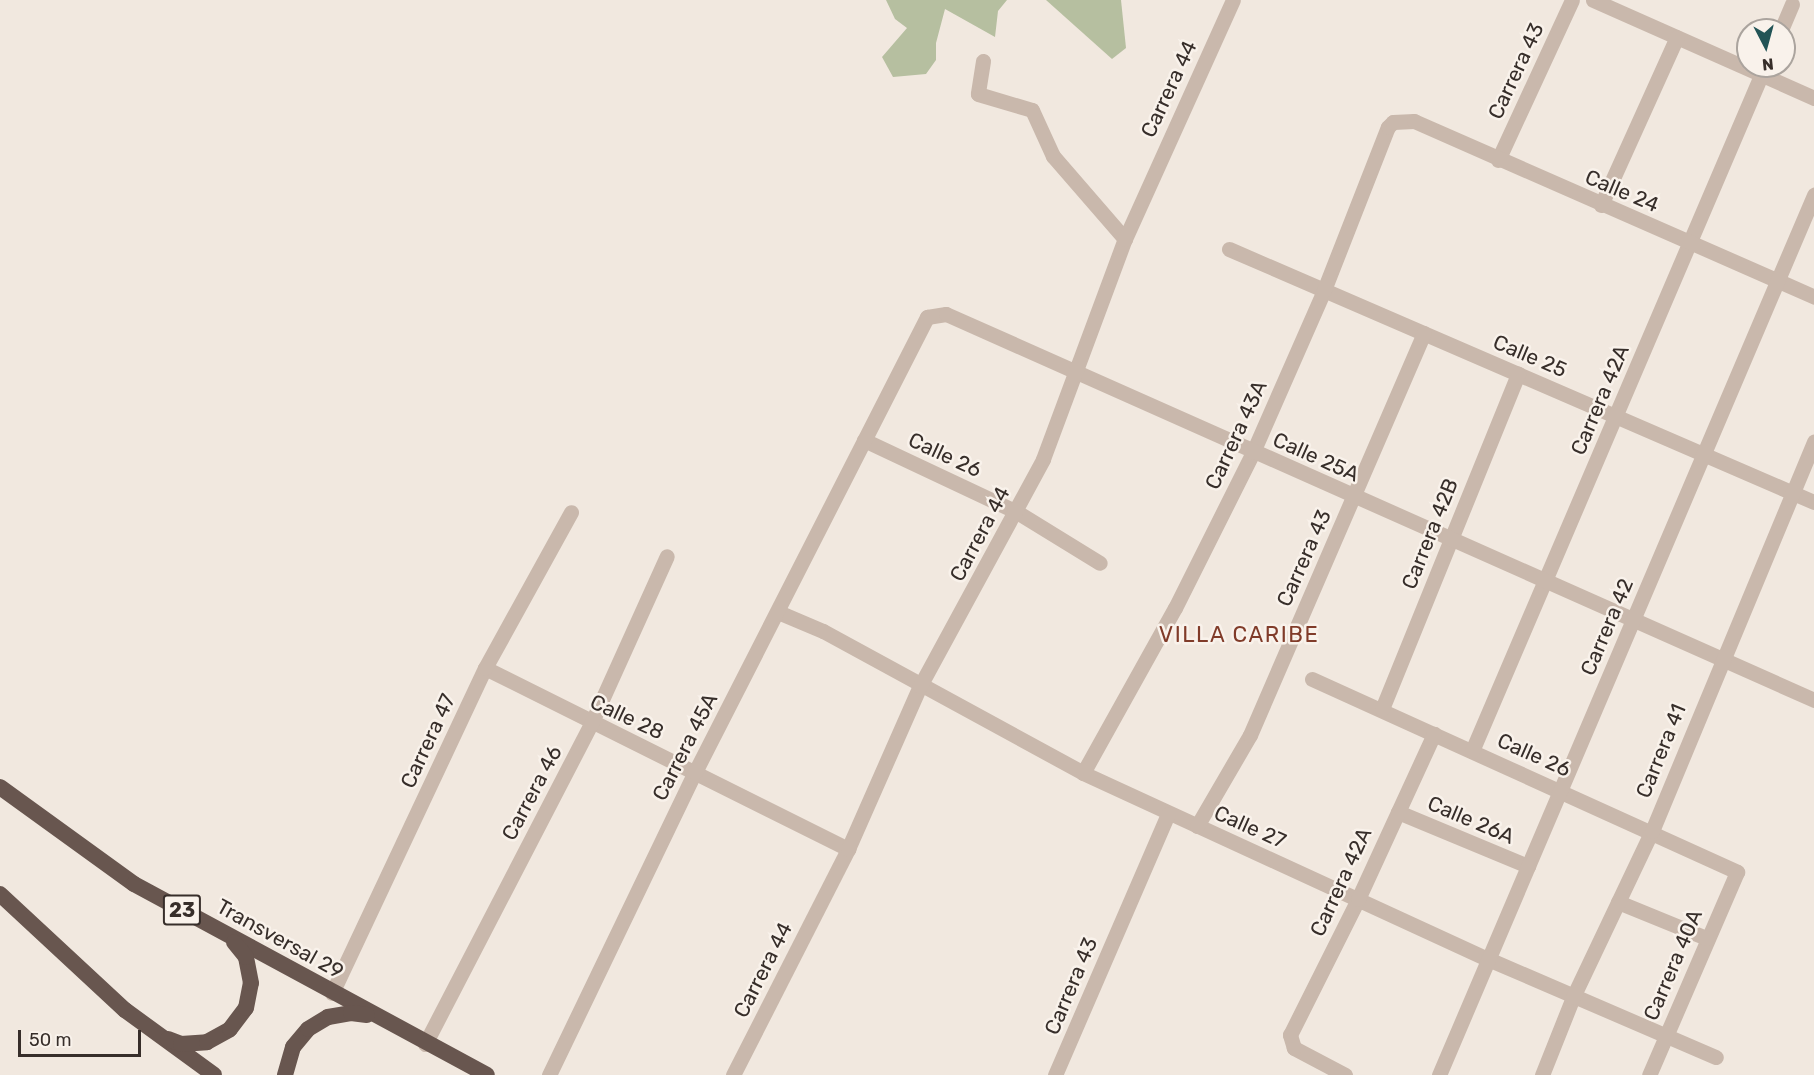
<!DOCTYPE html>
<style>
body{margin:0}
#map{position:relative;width:1814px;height:1075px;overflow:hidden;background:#f1e8df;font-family:Rubik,sans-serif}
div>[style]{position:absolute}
.green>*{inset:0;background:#b6bfa0}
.minor>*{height:15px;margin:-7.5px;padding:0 7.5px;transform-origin:7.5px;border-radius:7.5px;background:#c9b8ac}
.tertiary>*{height:15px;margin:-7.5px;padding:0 7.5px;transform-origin:7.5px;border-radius:7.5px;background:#c9b8ac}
.trunk>*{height:16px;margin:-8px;padding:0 8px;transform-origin:8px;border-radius:8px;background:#68564f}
span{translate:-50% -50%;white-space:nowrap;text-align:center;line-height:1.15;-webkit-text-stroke:5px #f9f2eb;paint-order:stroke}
.shield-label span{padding:2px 4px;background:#f9f2eb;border:2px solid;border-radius:4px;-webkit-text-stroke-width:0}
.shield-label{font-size:20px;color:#372e2a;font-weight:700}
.street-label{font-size:21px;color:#372e2a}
.neighbourhood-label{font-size:22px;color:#803b29;letter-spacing:1.5px}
.north{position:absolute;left:1736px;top:18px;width:60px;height:60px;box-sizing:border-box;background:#f9f2eb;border:2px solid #aba49e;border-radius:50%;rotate:174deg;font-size:16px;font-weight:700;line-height:24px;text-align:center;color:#372e2a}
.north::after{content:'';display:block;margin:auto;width:21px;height:27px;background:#225456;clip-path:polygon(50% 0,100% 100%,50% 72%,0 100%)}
.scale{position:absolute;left:18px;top:1030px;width:123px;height:27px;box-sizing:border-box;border:3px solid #372e2a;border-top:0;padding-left:8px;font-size:18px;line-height:21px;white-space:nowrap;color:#372e2a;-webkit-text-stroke:4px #f9f2eb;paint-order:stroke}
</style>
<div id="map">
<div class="green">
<i style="clip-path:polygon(886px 0,1007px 0,998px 11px,995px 37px,945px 9px,936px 43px,936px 60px,926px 74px,893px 77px,882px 57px,907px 28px,895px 19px)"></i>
<i style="clip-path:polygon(1046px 0,1121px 0,1126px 48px,1112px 59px)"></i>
</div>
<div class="minor">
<i style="left:1593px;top:0;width:242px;rotate:23.9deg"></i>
<i style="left:1781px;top:30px;width:28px;rotate:-67deg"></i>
<i style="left:983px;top:61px;width:33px;rotate:99deg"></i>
<i style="left:978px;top:94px;width:56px;rotate:16.5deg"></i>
<i style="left:1032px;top:110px;width:51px;rotate:65.5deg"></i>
<i style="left:1053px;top:156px;width:110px;rotate:49.1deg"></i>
<i style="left:1498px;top:160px;width:176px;rotate:-65.2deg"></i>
<i style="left:1601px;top:205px;width:184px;rotate:-65.7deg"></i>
<i style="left:1229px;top:249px;width:637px;rotate:23.39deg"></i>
<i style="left:864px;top:440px;width:169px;rotate:25.2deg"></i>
<i style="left:1017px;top:512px;width:97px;rotate:31.6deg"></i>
<i style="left:778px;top:612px;width:49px;rotate:22.9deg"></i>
<i style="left:823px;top:631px;width:296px;rotate:28.6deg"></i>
<i style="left:1083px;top:773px;width:446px;rotate:24.7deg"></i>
<i style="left:1488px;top:959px;width:248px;rotate:23.3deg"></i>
<i style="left:485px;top:668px;width:406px;rotate:26.5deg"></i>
<i style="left:1312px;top:679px;width:467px;rotate:24.4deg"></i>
<i style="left:1737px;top:872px;width:221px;rotate:113.4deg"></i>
<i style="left:1382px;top:709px;width:362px;rotate:-67.9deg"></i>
<i style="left:1472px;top:751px;width:745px;rotate:-66.84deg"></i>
<i style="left:1083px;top:773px;width:189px;rotate:-60.9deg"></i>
<i style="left:1175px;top:608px;width:174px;rotate:-63.4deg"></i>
<i style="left:1253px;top:452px;width:177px;rotate:-66.3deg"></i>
<i style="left:1324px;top:290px;width:175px;rotate:-68.6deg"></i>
<i style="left:1388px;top:127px;width:7px;rotate:-45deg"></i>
<i style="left:1393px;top:122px;width:21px;rotate:-3deg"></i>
<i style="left:1414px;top:121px;width:437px;rotate:23.7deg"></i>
<i style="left:1398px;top:812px;width:141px;rotate:22.6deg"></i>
<i style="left:1197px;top:826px;width:105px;rotate:-59.8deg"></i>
<i style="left:1250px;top:735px;width:438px;rotate:-66.6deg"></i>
<i style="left:1618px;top:902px;width:95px;rotate:22.2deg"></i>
<i style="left:332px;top:993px;width:359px;rotate:-64.8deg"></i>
<i style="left:485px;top:668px;width:178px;rotate:-61.1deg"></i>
<i style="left:425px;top:1044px;width:360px;rotate:-62.6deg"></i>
<i style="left:591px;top:724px;width:184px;rotate:-65.7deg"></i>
<i style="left:549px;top:1075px;width:336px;rotate:-64.3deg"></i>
<i style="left:695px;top:772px;width:511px;rotate:-62.98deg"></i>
<i style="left:927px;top:317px;width:19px;rotate:-9deg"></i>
<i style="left:946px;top:314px;width:950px;rotate:23.97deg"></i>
<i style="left:733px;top:1075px;width:254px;rotate:-63deg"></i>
<i style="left:848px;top:849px;width:178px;rotate:-66.2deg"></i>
<i style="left:920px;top:686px;width:258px;rotate:-61.5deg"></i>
<i style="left:1043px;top:459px;width:235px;rotate:-69.6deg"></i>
<i style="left:1125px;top:239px;width:262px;rotate:-65.7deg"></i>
<i style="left:1055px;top:1075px;width:284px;rotate:-66.6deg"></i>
<i style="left:1345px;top:1075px;width:58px;rotate:-152.1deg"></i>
<i style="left:1294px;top:1048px;width:14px;rotate:-107deg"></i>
<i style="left:1290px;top:1035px;width:152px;rotate:-63.4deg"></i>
<i style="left:1358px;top:899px;width:182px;rotate:-65.3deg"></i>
<i style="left:1439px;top:1075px;width:957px;rotate:-66.92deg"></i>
</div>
<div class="tertiary">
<i style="left:1542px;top:1075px;width:84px;rotate:-68.3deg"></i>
<i style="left:1573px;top:997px;width:184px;rotate:-64.6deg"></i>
<i style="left:1652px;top:831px;width:422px;rotate:-67.4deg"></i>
</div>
<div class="trunk">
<i style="left:0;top:787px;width:165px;rotate:35.9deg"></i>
<i style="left:134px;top:884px;width:401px;rotate:28.4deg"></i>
<i style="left:0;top:894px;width:171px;rotate:42.9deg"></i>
<i style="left:125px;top:1010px;width:110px;rotate:36.1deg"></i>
<i style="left:168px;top:1039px;width:14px;rotate:21deg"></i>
<i style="left:181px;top:1044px;width:26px;rotate:-4deg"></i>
<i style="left:207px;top:1042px;width:26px;rotate:-29deg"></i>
<i style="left:230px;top:1029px;width:26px;rotate:-53deg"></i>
<i style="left:246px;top:1008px;width:25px;rotate:-79deg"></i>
<i style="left:251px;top:983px;width:26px;rotate:-101deg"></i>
<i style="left:246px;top:957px;width:19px;rotate:-129deg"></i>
<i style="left:285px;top:1075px;width:29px;rotate:-74deg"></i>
<i style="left:293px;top:1047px;width:23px;rotate:-50deg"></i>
<i style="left:308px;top:1029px;width:23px;rotate:-31deg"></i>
<i style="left:328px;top:1017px;width:23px;rotate:-10deg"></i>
<i style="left:351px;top:1013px;width:16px;rotate:7deg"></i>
</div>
<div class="shield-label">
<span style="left:182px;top:910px">23</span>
</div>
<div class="street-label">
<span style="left:1516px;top:71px;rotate:-65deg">Carrera 43</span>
<span style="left:1169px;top:89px;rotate:-65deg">Carrera 44</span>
<span style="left:1622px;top:191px;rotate:23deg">Calle 24</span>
<span style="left:1530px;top:356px;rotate:23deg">Calle 25</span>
<span style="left:1600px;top:400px;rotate:-67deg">Carrera 42A</span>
<span style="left:1236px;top:435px;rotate:-65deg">Carrera 43A</span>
<span style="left:945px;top:455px;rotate:25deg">Calle 26</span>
<span style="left:1316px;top:457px;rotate:24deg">Calle 25A</span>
<span style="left:980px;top:534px;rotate:-62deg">Carrera 44</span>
<span style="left:1430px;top:534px;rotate:-68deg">Carrera 42B</span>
<span style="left:1304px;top:558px;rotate:-66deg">Carrera 43</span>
<span style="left:1607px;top:627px;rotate:-67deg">Carrera 42</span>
<span style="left:627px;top:717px;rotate:25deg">Calle 28</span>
<span style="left:428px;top:741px;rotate:-65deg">Carrera 47</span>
<span style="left:685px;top:747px;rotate:-63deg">Carrera 45A</span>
<span style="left:1661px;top:751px;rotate:-68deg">Carrera 41</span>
<span style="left:1534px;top:755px;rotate:24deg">Calle 26</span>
<span style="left:532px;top:793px;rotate:-62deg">Carrera 46</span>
<span style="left:1471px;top:820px;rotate:23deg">Calle 26A</span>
<span style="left:1250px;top:827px;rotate:24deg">Calle 27</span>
<span style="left:1341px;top:882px;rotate:-65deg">Carrera 42A</span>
<span style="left:280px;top:939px;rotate:29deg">Transversal 29</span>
<span style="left:1673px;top:965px;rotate:-67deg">Carrera 40A</span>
<span style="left:763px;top:970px;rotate:-63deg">Carrera 44</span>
<span style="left:1071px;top:986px;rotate:-67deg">Carrera 43</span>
</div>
<div class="neighbourhood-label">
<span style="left:1239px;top:635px">VILLA CARIBE</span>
</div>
<div class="north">N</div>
<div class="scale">50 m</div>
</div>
